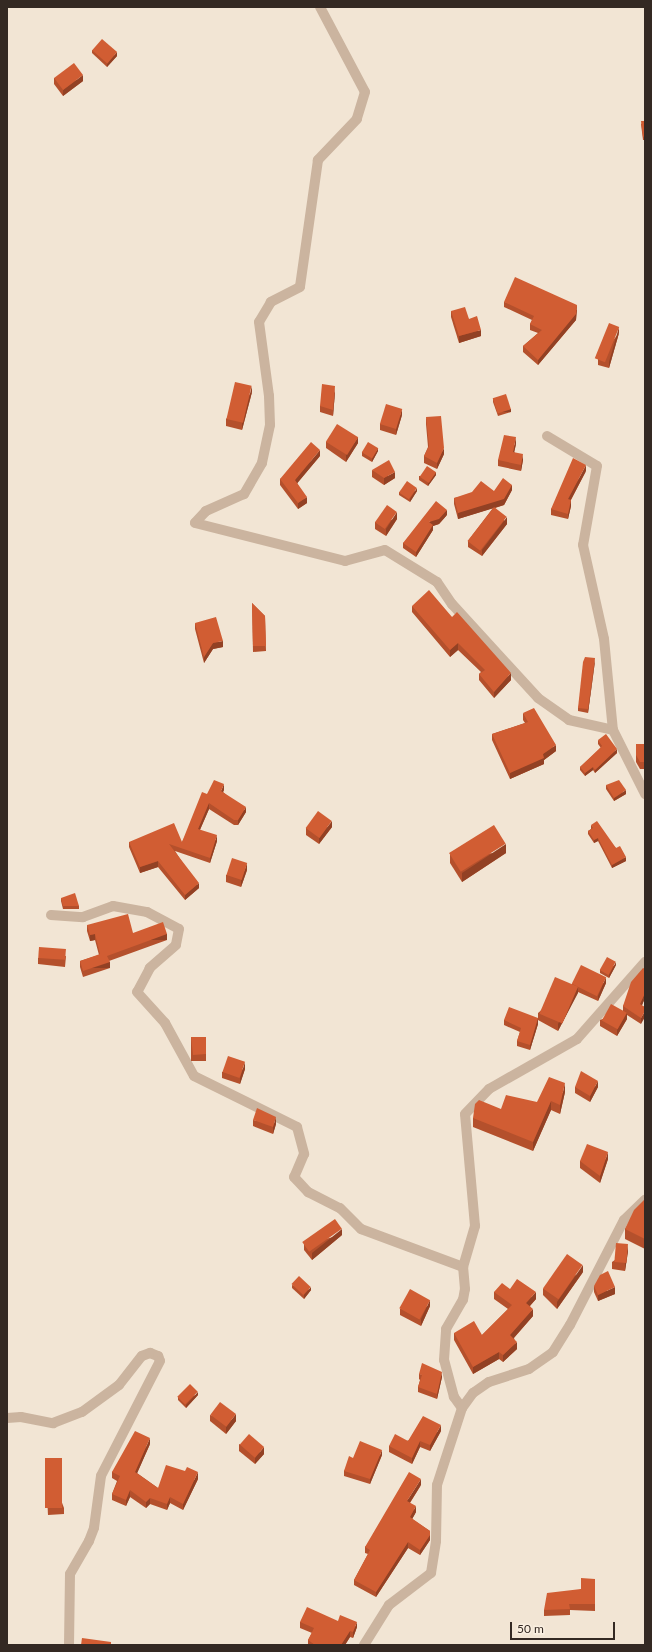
<!DOCTYPE html>
<style>
body{margin:0}
#map{position:relative;width:652px;height:1652px;overflow:hidden;background:#f2e5d4;font-family:Lato,sans-serif}
div>[style]{position:absolute}
.street>*{height:10px;margin:-5px;padding:0 5px;transform-origin:5px;border-radius:5px;background:#cbb49f}
.wall>*{inset:0;background:#b4502c;transform-origin:0 0}
.shaded-wall>*{inset:0;background:#924124;transform-origin:0 0}
.building>*{inset:0;background:#d15d33;transform-origin:0 0}
span{translate:-50% -50%;white-space:nowrap;text-align:center;line-height:1.15;-webkit-text-stroke:3px #faefe0;paint-order:stroke}
.frame{position:absolute;inset:0;border:8px solid #342923;pointer-events:none}
.scale{position:absolute;left:510px;top:1622px;width:105px;height:18px;box-sizing:border-box;border:2px solid #342923;border-top:0;padding-left:5px;font-size:12px;line-height:14px;white-space:nowrap;color:#342923;-webkit-text-stroke:3px #faefe0;paint-order:stroke}
</style>
<div id="map">
<div class="street">
<i style="left:320px;top:7px;width:96px;rotate:62.1deg"></i>
<i style="left:365px;top:92px;width:28px;rotate:107deg"></i>
<i style="left:357px;top:119px;width:57px;rotate:133.6deg"></i>
<i style="left:318px;top:160px;width:128px;rotate:98.1deg"></i>
<i style="left:300px;top:287px;width:33px;rotate:153deg"></i>
<i style="left:271px;top:302px;width:23px;rotate:121deg"></i>
<i style="left:259px;top:322px;width:75px;rotate:82.3deg"></i>
<i style="left:269px;top:396px;width:29px;rotate:88deg"></i>
<i style="left:270px;top:425px;width:39px;rotate:102deg"></i>
<i style="left:262px;top:463px;width:36px;rotate:120deg"></i>
<i style="left:244px;top:494px;width:42px;rotate:155.9deg"></i>
<i style="left:206px;top:511px;width:16px;rotate:133deg"></i>
<i style="left:195px;top:523px;width:155px;rotate:14.2deg"></i>
<i style="left:345px;top:561px;width:41px;rotate:-15.4deg"></i>
<i style="left:385px;top:550px;width:61px;rotate:31.6deg"></i>
<i style="left:437px;top:582px;width:27px;rotate:56deg"></i>
<i style="left:452px;top:604px;width:127px;rotate:47.5deg"></i>
<i style="left:538px;top:698px;width:38px;rotate:35deg"></i>
<i style="left:569px;top:720px;width:45px;rotate:12.8deg"></i>
<i style="left:547px;top:436px;width:58px;rotate:31deg"></i>
<i style="left:597px;top:466px;width:80px;rotate:100deg"></i>
<i style="left:583px;top:545px;width:96px;rotate:77.4deg"></i>
<i style="left:604px;top:639px;width:91px;rotate:84.4deg"></i>
<i style="left:613px;top:730px;width:72px;rotate:63.4deg"></i>
<i style="left:51px;top:915px;width:32px;rotate:4deg"></i>
<i style="left:83px;top:917px;width:32px;rotate:-20deg"></i>
<i style="left:113px;top:906px;width:35px;rotate:10deg"></i>
<i style="left:147px;top:912px;width:36px;rotate:28deg"></i>
<i style="left:179px;top:929px;width:16px;rotate:101deg"></i>
<i style="left:176px;top:945px;width:35px;rotate:139deg"></i>
<i style="left:150px;top:968px;width:27px;rotate:118deg"></i>
<i style="left:137px;top:992px;width:42px;rotate:47.9deg"></i>
<i style="left:165px;top:1023px;width:60px;rotate:61.3deg"></i>
<i style="left:194px;top:1076px;width:115px;rotate:26.3deg"></i>
<i style="left:297px;top:1127px;width:28px;rotate:75deg"></i>
<i style="left:304px;top:1154px;width:25px;rotate:113deg"></i>
<i style="left:294px;top:1177px;width:21px;rotate:47deg"></i>
<i style="left:308px;top:1192px;width:36px;rotate:27deg"></i>
<i style="left:340px;top:1208px;width:30px;rotate:45deg"></i>
<i style="left:361px;top:1229px;width:109px;rotate:20.4deg"></i>
<i style="left:462px;top:1408px;width:14px;rotate:-126deg"></i>
<i style="left:454px;top:1397px;width:38px;rotate:-105deg"></i>
<i style="left:444px;top:1360px;width:31px;rotate:-86deg"></i>
<i style="left:446px;top:1329px;width:34px;rotate:-60deg"></i>
<i style="left:463px;top:1300px;width:11px;rotate:-80deg"></i>
<i style="left:465px;top:1289px;width:22px;rotate:-95deg"></i>
<i style="left:463px;top:1267px;width:43px;rotate:-73.7deg"></i>
<i style="left:475px;top:1226px;width:112px;rotate:-95.1deg"></i>
<i style="left:465px;top:1114px;width:35px;rotate:-46deg"></i>
<i style="left:489px;top:1089px;width:101px;rotate:-29.6deg"></i>
<i style="left:577px;top:1039px;width:103px;rotate:-48.6deg"></i>
<i style="left:7px;top:1418px;width:14px;rotate:-4deg"></i>
<i style="left:21px;top:1417px;width:33px;rotate:11deg"></i>
<i style="left:53px;top:1423px;width:31px;rotate:-21deg"></i>
<i style="left:82px;top:1412px;width:46px;rotate:-36.1deg"></i>
<i style="left:119px;top:1385px;width:37px;rotate:-52deg"></i>
<i style="left:142px;top:1356px;width:9px;rotate:-21deg"></i>
<i style="left:150px;top:1353px;width:9px;rotate:21deg"></i>
<i style="left:158px;top:1356px;width:5px;rotate:68deg"></i>
<i style="left:160px;top:1361px;width:129px;rotate:117.2deg"></i>
<i style="left:101px;top:1476px;width:52px;rotate:97.7deg"></i>
<i style="left:94px;top:1528px;width:14px;rotate:111deg"></i>
<i style="left:89px;top:1541px;width:38px;rotate:120deg"></i>
<i style="left:70px;top:1574px;width:71px;rotate:90.8deg"></i>
<i style="left:364px;top:1645px;width:47px;rotate:-58deg"></i>
<i style="left:389px;top:1605px;width:53px;rotate:-37.3deg"></i>
<i style="left:431px;top:1573px;width:32px;rotate:-81deg"></i>
<i style="left:436px;top:1541px;width:56px;rotate:-89deg"></i>
<i style="left:437px;top:1485px;width:81px;rotate:-72deg"></i>
<i style="left:462px;top:1408px;width:19px;rotate:-54deg"></i>
<i style="left:473px;top:1393px;width:19px;rotate:-35deg"></i>
<i style="left:489px;top:1382px;width:42px;rotate:-18deg"></i>
<i style="left:529px;top:1369px;width:29px;rotate:-35deg"></i>
<i style="left:553px;top:1352px;width:32px;rotate:-58deg"></i>
<i style="left:570px;top:1325px;width:118px;rotate:-62.8deg"></i>
<i style="left:624px;top:1220px;width:29px;rotate:-44deg"></i>
</div>
<div class="wall">
<i style="clip-path:polygon(92px 50px,117px 56px,107px 67px,92px 53px)"></i>
<i style="clip-path:polygon(54px 78px,83px 81px,63px 96px,54px 84px)"></i>
<i style="clip-path:polygon(645px 121px,645px 140px,643px 140px,641px 124px)"></i>
<i style="clip-path:polygon(504px 302px,577px 310px,576px 320px,538px 365px,523px 352px,523px 346px,538px 333px,530px 330px,530px 324px,532px 320px,504px 307px)"></i>
<i style="clip-path:polygon(451px 311px,469px 319px,481px 336px,459px 343px,451px 317px)"></i>
<i style="clip-path:polygon(619px 333px,609px 368px,598px 365px,598px 359px)"></i>
<i style="clip-path:polygon(252px 392px,242px 430px,226px 426px,226px 419px)"></i>
<i style="clip-path:polygon(335px 392px,333px 416px,320px 412px,320px 406px)"></i>
<i style="clip-path:polygon(493px 398px,511px 412px,498px 416px,493px 402px)"></i>
<i style="clip-path:polygon(402px 415px,396px 435px,380px 430px,380px 424px)"></i>
<i style="clip-path:polygon(426px 417px,444px 454px,437px 469px,424px 463px,424px 456px,428px 447px,426px 424px)"></i>
<i style="clip-path:polygon(326px 442px,358px 443px,346px 462px,326px 448px)"></i>
<i style="clip-path:polygon(516px 444px,514px 452px,523px 460px,521px 471px,498px 466px,498px 460px)"></i>
<i style="clip-path:polygon(378px 451px,372px 462px,362px 456px,362px 452px)"></i>
<i style="clip-path:polygon(320px 456px,297px 483px,307px 503px,298px 509px,280px 485px,280px 479px)"></i>
<i style="clip-path:polygon(372px 470px,395px 478px,384px 485px,372px 477px)"></i>
<i style="clip-path:polygon(586px 471px,571px 500px,571px 506px,568px 519px,551px 515px,551px 509px)"></i>
<i style="clip-path:polygon(436px 475px,428px 486px,419px 480px,419px 476px)"></i>
<i style="clip-path:polygon(512px 490px,504px 505px,495px 508px,507px 524px,482px 556px,468px 547px,468px 541px,493px 508px,458px 519px,454px 504px,454px 498px,494px 491px)"></i>
<i style="clip-path:polygon(417px 491px,410px 502px,399px 495px,399px 492px)"></i>
<i style="clip-path:polygon(447px 515px,439px 524px,433px 526px,433px 530px,416px 557px,403px 548px,403px 543px)"></i>
<i style="clip-path:polygon(397px 519px,386px 536px,375px 529px,375px 522px)"></i>
<i style="clip-path:polygon(252px 603px,265px 616px,266px 651px,253px 652px)"></i>
<i style="clip-path:polygon(412px 606px,452px 617px,511px 680px,494px 698px,479px 680px,479px 674px,481px 672px,458px 650px,450px 657px,412px 612px)"></i>
<i style="clip-path:polygon(195px 623px,223px 647px,213px 649px,204px 663px,195px 629px)"></i>
<i style="clip-path:polygon(595px 661px,588px 713px,578px 711px,578px 708px)"></i>
<i style="clip-path:polygon(523px 713px,556px 751px,544px 760px,544px 764px,510px 779px,492px 740px,492px 734px,525px 723px,523px 720px)"></i>
<i style="clip-path:polygon(598px 740px,617px 753px,595px 773px,593px 770px,585px 776px,580px 770px,580px 767px,601px 748px,598px 744px)"></i>
<i style="clip-path:polygon(636px 744px,645px 744px,645px 769px,640px 769px,636px 762px)"></i>
<i style="clip-path:polygon(606px 785px,626px 794px,614px 801px,606px 789px)"></i>
<i style="clip-path:polygon(224px 790px,223px 792px,246px 812px,238px 825px,234px 825px,209px 809px,200px 830px,217px 841px,210px 863px,175px 851px,199px 888px,185px 900px,158px 867px,140px 873px,129px 847px,129px 842px,182px 842px,207px 794px)"></i>
<i style="clip-path:polygon(591px 825px,616px 848px,626px 861px,612px 868px,598px 841px,594px 843px,588px 834px,588px 831px,591px 829px)"></i>
<i style="clip-path:polygon(332px 827px,319px 844px,306px 835px,306px 828px)"></i>
<i style="clip-path:polygon(506px 853px,462px 882px,450px 863px,450px 854px)"></i>
<i style="clip-path:polygon(247px 870px,241px 887px,226px 882px,226px 875px)"></i>
<i style="clip-path:polygon(61px 898px,79px 906px,79px 909px,63px 909px,61px 901px)"></i>
<i style="clip-path:polygon(87px 925px,133px 933px,167px 940px,109px 961px,110px 968px,83px 977px,80px 967px,80px 961px,99px 955px,95px 940px,90px 941px,87px 931px)"></i>
<i style="clip-path:polygon(66px 956px,65px 967px,38px 964px,38px 958px)"></i>
<i style="clip-path:polygon(616px 965px,609px 978px,600px 973px,600px 970px)"></i>
<i style="clip-path:polygon(645px 969px,645px 998px,642px 1005px,641px 1024px,627px 1015px,627px 1019px,617px 1036px,600px 1026px,600px 1020px,623px 1011px,623px 1006px)"></i>
<i style="clip-path:polygon(606px 983px,598px 1001px,578px 992px,558px 1031px,538px 1020px,538px 1024px,530px 1050px,517px 1046px,517px 1041px,520px 1032px,504px 1025px,504px 1020px,538px 1018px,538px 1013px,572px 984px)"></i>
<i style="left:191px;top:1037px;width:15px;height:24px"></i>
<i style="clip-path:polygon(245px 1069px,240px 1084px,222px 1078px,222px 1072px)"></i>
<i style="clip-path:polygon(575px 1087px,598px 1087px,590px 1102px,575px 1093px)"></i>
<i style="clip-path:polygon(565px 1092px,560px 1114px,551px 1110px,533px 1151px,473px 1127px,473px 1118px,501px 1109px,537px 1102px)"></i>
<i style="clip-path:polygon(253px 1120px,276px 1124px,273px 1134px,253px 1126px)"></i>
<i style="clip-path:polygon(608px 1159px,600px 1183px,580px 1168px,580px 1161px)"></i>
<i style="clip-path:polygon(645px 1199px,645px 1249px,625px 1239px,625px 1229px)"></i>
<i style="clip-path:polygon(342px 1235px,312px 1260px,304px 1250px,304px 1244px)"></i>
<i style="clip-path:polygon(628px 1251px,625px 1271px,612px 1269px,612px 1262px)"></i>
<i style="clip-path:polygon(583px 1272px,557px 1309px,543px 1295px,543px 1289px)"></i>
<i style="clip-path:polygon(292px 1285px,311px 1290px,304px 1299px,292px 1288px)"></i>
<i style="clip-path:polygon(594px 1286px,615px 1294px,598px 1301px,594px 1292px)"></i>
<i style="clip-path:polygon(510px 1289px,536px 1299px,530px 1306px,533px 1316px,514px 1338px,517px 1349px,503px 1362px,499px 1359px,473px 1374px,454px 1340px,454px 1333px,482px 1335px,508px 1309px,494px 1299px,494px 1292px)"></i>
<i style="clip-path:polygon(430px 1306px,421px 1326px,400px 1315px,400px 1309px)"></i>
<i style="clip-path:polygon(419px 1374px,442px 1377px,437px 1399px,418px 1392px,418px 1387px,420px 1380px,419px 1379px)"></i>
<i style="clip-path:polygon(198px 1395px,186px 1408px,178px 1400px,178px 1397px)"></i>
<i style="clip-path:polygon(210px 1415px,236px 1421px,226px 1434px,210px 1421px)"></i>
<i style="clip-path:polygon(441px 1431px,430px 1451px,420px 1447px,412px 1464px,389px 1452px,389px 1446px)"></i>
<i style="clip-path:polygon(150px 1444px,137px 1473px,158px 1488px,198px 1479px,183px 1510px,170px 1503px,167px 1510px,150px 1504px,146px 1508px,130px 1497px,126px 1506px,112px 1500px,112px 1494px,117px 1481px,112px 1478px,112px 1472px)"></i>
<i style="clip-path:polygon(239px 1444px,264px 1454px,255px 1464px,239px 1451px)"></i>
<i style="clip-path:polygon(382px 1455px,370px 1484px,344px 1476px,344px 1471px,353px 1458px)"></i>
<i style="clip-path:polygon(45px 1458px,64px 1508px,64px 1514px,48px 1515px)"></i>
<i style="clip-path:polygon(421px 1485px,410px 1503px,416px 1512px,412px 1519px,430px 1531px,430px 1540px,420px 1555px,408px 1548px,376px 1597px,354px 1585px,354px 1580px,368px 1554px,365px 1553px,365px 1547px)"></i>
<i style="clip-path:polygon(595px 1579px,595px 1611px,570px 1610px,570px 1615px,544px 1616px,544px 1610px,581px 1589px)"></i>
<i style="clip-path:polygon(338px 1621px,357px 1627px,353px 1638px,350px 1637px,345px 1645px,308px 1645px,308px 1640px,312px 1633px,300px 1628px,300px 1622px)"></i>
</div>
<div class="shaded-wall">
<i style="clip-path:polygon(117px 52px,117px 56px,107px 67px,107px 64px)"></i>
<i style="clip-path:polygon(83px 75px,83px 81px,63px 96px,63px 90px)"></i>
<i style="clip-path:polygon(577px 305px,576px 320px,538px 365px,538px 360px)"></i>
<i style="clip-path:polygon(619px 327px,619px 333px,609px 368px,609px 362px)"></i>
<i style="clip-path:polygon(481px 330px,481px 336px,459px 343px,459px 336px)"></i>
<i style="clip-path:polygon(252px 386px,252px 392px,242px 430px,242px 424px)"></i>
<i style="clip-path:polygon(335px 386px,335px 392px,333px 416px,333px 410px)"></i>
<i style="clip-path:polygon(402px 409px,402px 415px,396px 435px,396px 428px)"></i>
<i style="left:511px;top:409px;width:3px;height:14px;rotate:90deg"></i>
<i style="clip-path:polygon(358px 437px,358px 443px,346px 462px,346px 455px)"></i>
<i style="clip-path:polygon(516px 437px,516px 444px,513px 458px,513px 452px)"></i>
<i style="clip-path:polygon(378px 448px,378px 451px,372px 462px,372px 458px)"></i>
<i style="clip-path:polygon(444px 448px,444px 454px,437px 469px,437px 463px)"></i>
<i style="clip-path:polygon(320px 450px,320px 456px,295px 486px,295px 480px)"></i>
<i style="clip-path:polygon(523px 454px,523px 460px,521px 471px,521px 465px)"></i>
<i style="clip-path:polygon(586px 465px,586px 471px,568px 505px,568px 499px)"></i>
<i style="clip-path:polygon(395px 472px,395px 478px,384px 485px,384px 478px)"></i>
<i style="clip-path:polygon(436px 472px,436px 475px,428px 486px,428px 482px)"></i>
<i style="clip-path:polygon(512px 485px,512px 490px,504px 505px,458px 519px,458px 513px)"></i>
<i style="clip-path:polygon(417px 488px,417px 491px,410px 502px,410px 499px)"></i>
<i style="clip-path:polygon(307px 497px,307px 503px,298px 509px,298px 503px)"></i>
<i style="clip-path:polygon(571px 500px,571px 506px,568px 519px,568px 514px)"></i>
<i style="clip-path:polygon(447px 510px,447px 515px,439px 524px,433px 526px,433px 530px,416px 557px,416px 552px,429px 522px)"></i>
<i style="clip-path:polygon(397px 512px,397px 519px,386px 536px,386px 529px)"></i>
<i style="clip-path:polygon(507px 517px,507px 524px,482px 556px,482px 550px)"></i>
<i style="clip-path:polygon(223px 641px,223px 647px,213px 649px,204px 663px,204px 657px,213px 643px)"></i>
<i style="clip-path:polygon(458px 643px,458px 650px,450px 657px,450px 650px)"></i>
<i style="clip-path:polygon(595px 658px,595px 661px,588px 713px,588px 709px)"></i>
<i style="clip-path:polygon(511px 673px,511px 680px,494px 698px,494px 692px)"></i>
<i style="clip-path:polygon(556px 745px,556px 751px,544px 760px,544px 764px,510px 779px,510px 773px,543px 754px)"></i>
<i style="clip-path:polygon(617px 749px,617px 753px,595px 773px,595px 770px)"></i>
<i style="clip-path:polygon(593px 767px,593px 770px,585px 776px,585px 773px)"></i>
<i style="clip-path:polygon(224px 784px,224px 790px,221px 796px,221px 791px)"></i>
<i style="clip-path:polygon(626px 790px,626px 794px,614px 801px,614px 798px)"></i>
<i style="clip-path:polygon(209px 803px,209px 809px,198px 834px,198px 829px)"></i>
<i style="clip-path:polygon(246px 807px,246px 812px,238px 825px,238px 820px)"></i>
<i style="clip-path:polygon(332px 821px,332px 827px,319px 844px,319px 838px)"></i>
<i style="clip-path:polygon(217px 835px,217px 841px,210px 863px,210px 858px)"></i>
<i style="clip-path:polygon(598px 838px,598px 841px,594px 843px,594px 840px)"></i>
<i style="clip-path:polygon(506px 844px,506px 853px,462px 882px,462px 873px)"></i>
<i style="clip-path:polygon(626px 857px,626px 861px,612px 868px,612px 865px)"></i>
<i style="clip-path:polygon(158px 861px,158px 867px,140px 873px,140px 867px)"></i>
<i style="clip-path:polygon(247px 863px,247px 870px,241px 887px,241px 881px)"></i>
<i style="clip-path:polygon(199px 883px,199px 888px,185px 900px,185px 895px)"></i>
<i style="clip-path:polygon(95px 934px,95px 940px,90px 941px,90px 935px)"></i>
<i style="left:167px;top:934px;width:6px;height:64px;rotate:90deg"></i>
<i style="left:110px;top:962px;width:6px;height:28px;rotate:90deg"></i>
<i style="clip-path:polygon(616px 962px,616px 965px,609px 978px,609px 975px)"></i>
<i style="clip-path:polygon(606px 977px,606px 983px,598px 1001px,598px 996px)"></i>
<i style="clip-path:polygon(578px 987px,578px 993px,558px 1031px,558px 1024px)"></i>
<i style="clip-path:polygon(645px 993px,645px 998px,640px 1010px,640px 1004px)"></i>
<i style="clip-path:polygon(645px 1011px,645px 1017px,641px 1024px,641px 1018px)"></i>
<i style="clip-path:polygon(627px 1013px,627px 1019px,617px 1036px,617px 1030px)"></i>
<i style="clip-path:polygon(538px 1018px,538px 1024px,530px 1050px,530px 1045px)"></i>
<i style="clip-path:polygon(245px 1062px,245px 1069px,240px 1084px,240px 1078px)"></i>
<i style="clip-path:polygon(598px 1081px,598px 1087px,590px 1102px,590px 1096px)"></i>
<i style="clip-path:polygon(565px 1083px,565px 1092px,560px 1114px,560px 1105px)"></i>
<i style="clip-path:polygon(551px 1101px,551px 1110px,533px 1151px,533px 1142px)"></i>
<i style="clip-path:polygon(276px 1117px,276px 1124px,273px 1134px,273px 1127px)"></i>
<i style="clip-path:polygon(608px 1152px,608px 1159px,600px 1183px,600px 1176px)"></i>
<i style="clip-path:polygon(342px 1229px,342px 1235px,312px 1260px,312px 1253px)"></i>
<i style="clip-path:polygon(628px 1244px,628px 1251px,625px 1271px,625px 1264px)"></i>
<i style="clip-path:polygon(583px 1265px,583px 1272px,557px 1309px,557px 1302px)"></i>
<i style="clip-path:polygon(311px 1287px,311px 1290px,304px 1299px,304px 1295px)"></i>
<i style="clip-path:polygon(615px 1287px,615px 1294px,598px 1301px,598px 1295px)"></i>
<i style="clip-path:polygon(536px 1292px,536px 1299px,526px 1310px,526px 1303px)"></i>
<i style="clip-path:polygon(430px 1300px,430px 1306px,421px 1326px,421px 1319px)"></i>
<i style="clip-path:polygon(533px 1309px,533px 1316px,510px 1342px,510px 1335px)"></i>
<i style="clip-path:polygon(517px 1342px,517px 1349px,503px 1362px,503px 1355px)"></i>
<i style="clip-path:polygon(499px 1352px,499px 1359px,473px 1374px,473px 1367px)"></i>
<i style="clip-path:polygon(442px 1372px,442px 1377px,437px 1399px,437px 1394px)"></i>
<i style="clip-path:polygon(198px 1392px,198px 1395px,186px 1408px,186px 1405px)"></i>
<i style="clip-path:polygon(236px 1414px,236px 1421px,226px 1434px,226px 1427px)"></i>
<i style="clip-path:polygon(441px 1425px,441px 1431px,430px 1451px,430px 1445px)"></i>
<i style="clip-path:polygon(150px 1438px,150px 1444px,135px 1478px,135px 1472px)"></i>
<i style="clip-path:polygon(420px 1441px,420px 1447px,412px 1464px,412px 1458px)"></i>
<i style="clip-path:polygon(264px 1447px,264px 1454px,255px 1464px,255px 1458px)"></i>
<i style="clip-path:polygon(382px 1450px,382px 1455px,370px 1484px,370px 1479px)"></i>
<i style="clip-path:polygon(198px 1472px,198px 1479px,183px 1510px,183px 1504px)"></i>
<i style="clip-path:polygon(421px 1479px,421px 1485px,407px 1507px,407px 1501px)"></i>
<i style="clip-path:polygon(130px 1490px,130px 1497px,126px 1506px,126px 1500px)"></i>
<i style="clip-path:polygon(170px 1497px,170px 1503px,167px 1510px,167px 1504px)"></i>
<i style="clip-path:polygon(150px 1498px,150px 1504px,146px 1508px,146px 1502px)"></i>
<i style="clip-path:polygon(416px 1506px,416px 1512px,410px 1523px,410px 1517px)"></i>
<i style="clip-path:polygon(430px 1535px,430px 1540px,420px 1555px,420px 1550px)"></i>
<i style="clip-path:polygon(408px 1542px,408px 1548px,376px 1597px,376px 1592px)"></i>
<i style="clip-path:polygon(357px 1622px,357px 1627px,353px 1638px,353px 1632px)"></i>
<i style="clip-path:polygon(350px 1631px,350px 1637px,345px 1645px,341px 1645px)"></i>
</div>
<div class="building">
<i style="left:102px;top:39px;width:20px;height:15px;rotate:41deg"></i>
<i style="left:74px;top:63px;width:15px;height:25px;rotate:53deg"></i>
<i style="clip-path:polygon(641px 121px,645px 121px,645px 136px,643px 137px)"></i>
<i style="clip-path:polygon(515px 277px,577px 305px,576px 314px,538px 360px,523px 346px,542px 330px,530px 324px,534px 316px,504px 302px)"></i>
<i style="clip-path:polygon(465px 307px,469px 319px,477px 316px,481px 330px,459px 336px,451px 311px)"></i>
<i style="left:609px;top:323px;width:11px;height:38px;rotate:22deg"></i>
<i style="left:235px;top:382px;width:17px;height:38px;rotate:13deg"></i>
<i style="clip-path:polygon(322px 384px,335px 386px,333px 410px,320px 406px)"></i>
<i style="left:506px;top:394px;width:16px;height:14px;rotate:72deg"></i>
<i style="left:386px;top:404px;width:17px;height:21px;rotate:17deg"></i>
<i style="clip-path:polygon(441px 416px,444px 448px,437px 463px,424px 456px,429px 446px,426px 417px)"></i>
<i style="left:337px;top:424px;width:25px;height:21px;rotate:32deg"></i>
<i style="clip-path:polygon(504px 435px,516px 437px,513px 452px,523px 454px,521px 465px,498px 460px)"></i>
<i style="clip-path:polygon(311px 442px,320px 450px,295px 480px,307px 497px,298px 503px,280px 479px)"></i>
<i style="left:368px;top:442px;width:12px;height:12px;rotate:31deg"></i>
<i style="clip-path:polygon(573px 458px,586px 465px,568px 499px,571px 500px,568px 514px,551px 509px)"></i>
<i style="clip-path:polygon(389px 460px,395px 472px,384px 478px,372px 470px)"></i>
<i style="left:427px;top:466px;width:11px;height:13px;rotate:34deg"></i>
<i style="clip-path:polygon(503px 478px,512px 485px,504px 499px,458px 513px,454px 498px,472px 492px,481px 481px,494px 491px)"></i>
<i style="left:407px;top:481px;width:12px;height:14px;rotate:35deg"></i>
<i style="clip-path:polygon(436px 501px,447px 510px,439px 519px,429px 522px,433px 525px,416px 552px,403px 543px)"></i>
<i style="left:387px;top:505px;width:12px;height:21px;rotate:35deg"></i>
<i style="left:494px;top:507px;width:16px;height:43px;rotate:38deg"></i>
<i style="clip-path:polygon(429px 590px,452px 617px,457px 612px,511px 673px,494px 692px,479px 674px,485px 670px,458px 643px,450px 650px,412px 606px)"></i>
<i style="clip-path:polygon(252px 603px,265px 616px,266px 646px,253px 646px)"></i>
<i style="clip-path:polygon(216px 617px,223px 641px,213px 643px,204px 657px,195px 623px)"></i>
<i style="clip-path:polygon(585px 657px,595px 658px,588px 709px,578px 708px,583px 662px)"></i>
<i style="clip-path:polygon(534px 708px,556px 745px,543px 754px,544px 758px,510px 773px,492px 734px,528px 722px,523px 713px)"></i>
<i style="clip-path:polygon(606px 734px,617px 749px,595px 770px,593px 767px,585px 773px,580px 767px,602px 746px,598px 740px)"></i>
<i style="clip-path:polygon(636px 744px,645px 744px,645px 762px,640px 762px,636px 755px)"></i>
<i style="clip-path:polygon(214px 780px,224px 784px,221px 791px,246px 807px,238px 820px,234px 820px,209px 803px,198px 829px,217px 835px,210px 858px,169px 844px,199px 883px,185px 895px,158px 861px,140px 867px,129px 842px,174px 823px,182px 842px,202px 792px,207px 794px)"></i>
<i style="clip-path:polygon(619px 780px,626px 790px,614px 798px,606px 785px)"></i>
<i style="left:318px;top:811px;width:17px;height:21px;rotate:36deg"></i>
<i style="clip-path:polygon(597px 821px,616px 848px,620px 846px,626px 857px,612px 865px,598px 838px,594px 840px,588px 831px,593px 828px,591px 825px)"></i>
<i style="left:494px;top:825px;width:22px;height:53px;rotate:58deg"></i>
<i style="left:232px;top:858px;width:16px;height:18px;rotate:18deg"></i>
<i style="clip-path:polygon(75px 893px,79px 906px,63px 906px,61px 898px)"></i>
<i style="clip-path:polygon(128px 914px,133px 933px,163px 922px,167px 934px,107px 956px,110px 962px,83px 971px,80px 961px,100px 954px,95px 934px,90px 935px,87px 925px)"></i>
<i style="left:39px;top:947px;width:27px;height:11px;rotate:4deg"></i>
<i style="left:607px;top:957px;width:10px;height:15px;rotate:29deg"></i>
<i style="left:581px;top:965px;width:28px;height:21px;rotate:26deg"></i>
<i style="clip-path:polygon(643px 968px,645px 969px,645px 993px,640px 1004px,645px 1007px,645px 1011px,641px 1018px,623px 1006px,631px 982px)"></i>
<i style="left:555px;top:977px;width:25px;height:40px;rotate:23deg"></i>
<i style="left:611px;top:1004px;width:18px;height:19px;rotate:29deg"></i>
<i style="clip-path:polygon(509px 1007px,538px 1018px,530px 1045px,517px 1041px,521px 1028px,504px 1020px)"></i>
<i style="clip-path:polygon(191px 1037px,206px 1037px,206px 1054px,193px 1055px)"></i>
<i style="left:228px;top:1056px;width:18px;height:17px;rotate:19deg"></i>
<i style="clip-path:polygon(581px 1071px,598px 1081px,590px 1096px,575px 1087px)"></i>
<i style="clip-path:polygon(549px 1077px,565px 1083px,560px 1105px,551px 1101px,533px 1142px,473px 1118px,475px 1104px,479px 1100px,501px 1109px,506px 1095px,537px 1102px)"></i>
<i style="clip-path:polygon(257px 1108px,276px 1117px,273px 1127px,253px 1120px)"></i>
<i style="clip-path:polygon(587px 1144px,608px 1152px,600px 1176px,580px 1161px)"></i>
<i style="clip-path:polygon(645px 1199px,645px 1239px,625px 1229px,634px 1210px)"></i>
<i style="left:335px;top:1219px;width:12px;height:40px;rotate:55deg"></i>
<i style="left:616px;top:1243px;width:12px;height:19px;rotate:5deg"></i>
<i style="left:567px;top:1254px;width:19px;height:42px;rotate:35deg"></i>
<i style="clip-path:polygon(608px 1271px,615px 1287px,598px 1295px,594px 1286px,600px 1275px)"></i>
<i style="left:299px;top:1276px;width:16px;height:11px;rotate:43deg"></i>
<i style="clip-path:polygon(517px 1279px,536px 1292px,526px 1303px,533px 1309px,510px 1335px,517px 1342px,503px 1355px,499px 1352px,473px 1367px,454px 1333px,474px 1321px,482px 1335px,512px 1305px,494px 1292px,502px 1283px,510px 1289px)"></i>
<i style="left:410px;top:1289px;width:23px;height:22px;rotate:29deg"></i>
<i style="clip-path:polygon(422px 1363px,442px 1372px,437px 1394px,418px 1387px,422px 1375px,419px 1374px)"></i>
<i style="left:190px;top:1384px;width:11px;height:18px;rotate:45deg"></i>
<i style="left:220px;top:1402px;width:20px;height:16px;rotate:37deg"></i>
<i style="clip-path:polygon(423px 1416px,441px 1425px,430px 1445px,420px 1441px,412px 1458px,389px 1446px,395px 1434px,408px 1441px)"></i>
<i style="clip-path:polygon(135px 1431px,150px 1438px,135px 1472px,158px 1488px,166px 1465px,185px 1471px,187px 1467px,198px 1472px,183px 1504px,170px 1497px,167px 1504px,150px 1498px,146px 1502px,130px 1490px,126px 1500px,112px 1494px,120px 1476px,112px 1472px)"></i>
<i style="left:249px;top:1434px;width:20px;height:14px;rotate:41deg"></i>
<i style="clip-path:polygon(360px 1441px,382px 1450px,370px 1479px,344px 1471px,349px 1456px,353px 1458px)"></i>
<i style="left:45px;top:1458px;width:17px;height:50px"></i>
<i style="clip-path:polygon(409px 1472px,421px 1479px,407px 1501px,416px 1506px,410px 1517px,430px 1531px,430px 1535px,420px 1550px,408px 1542px,376px 1592px,354px 1580px,370px 1550px,365px 1547px)"></i>
<i style="clip-path:polygon(581px 1578px,595px 1579px,595px 1604px,569px 1604px,570px 1609px,544px 1610px,547px 1593px,581px 1589px)"></i>
<i style="clip-path:polygon(307px 1607px,338px 1621px,340px 1615px,357px 1622px,353px 1632px,350px 1631px,341px 1645px,315px 1645px,308px 1640px,314px 1628px,300px 1622px)"></i>
<i style="clip-path:polygon(82px 1638px,111px 1642px,111px 1645px,81px 1645px)"></i>
</div>
<div class="frame"></div>
<div class="scale">50 m</div>
</div>
